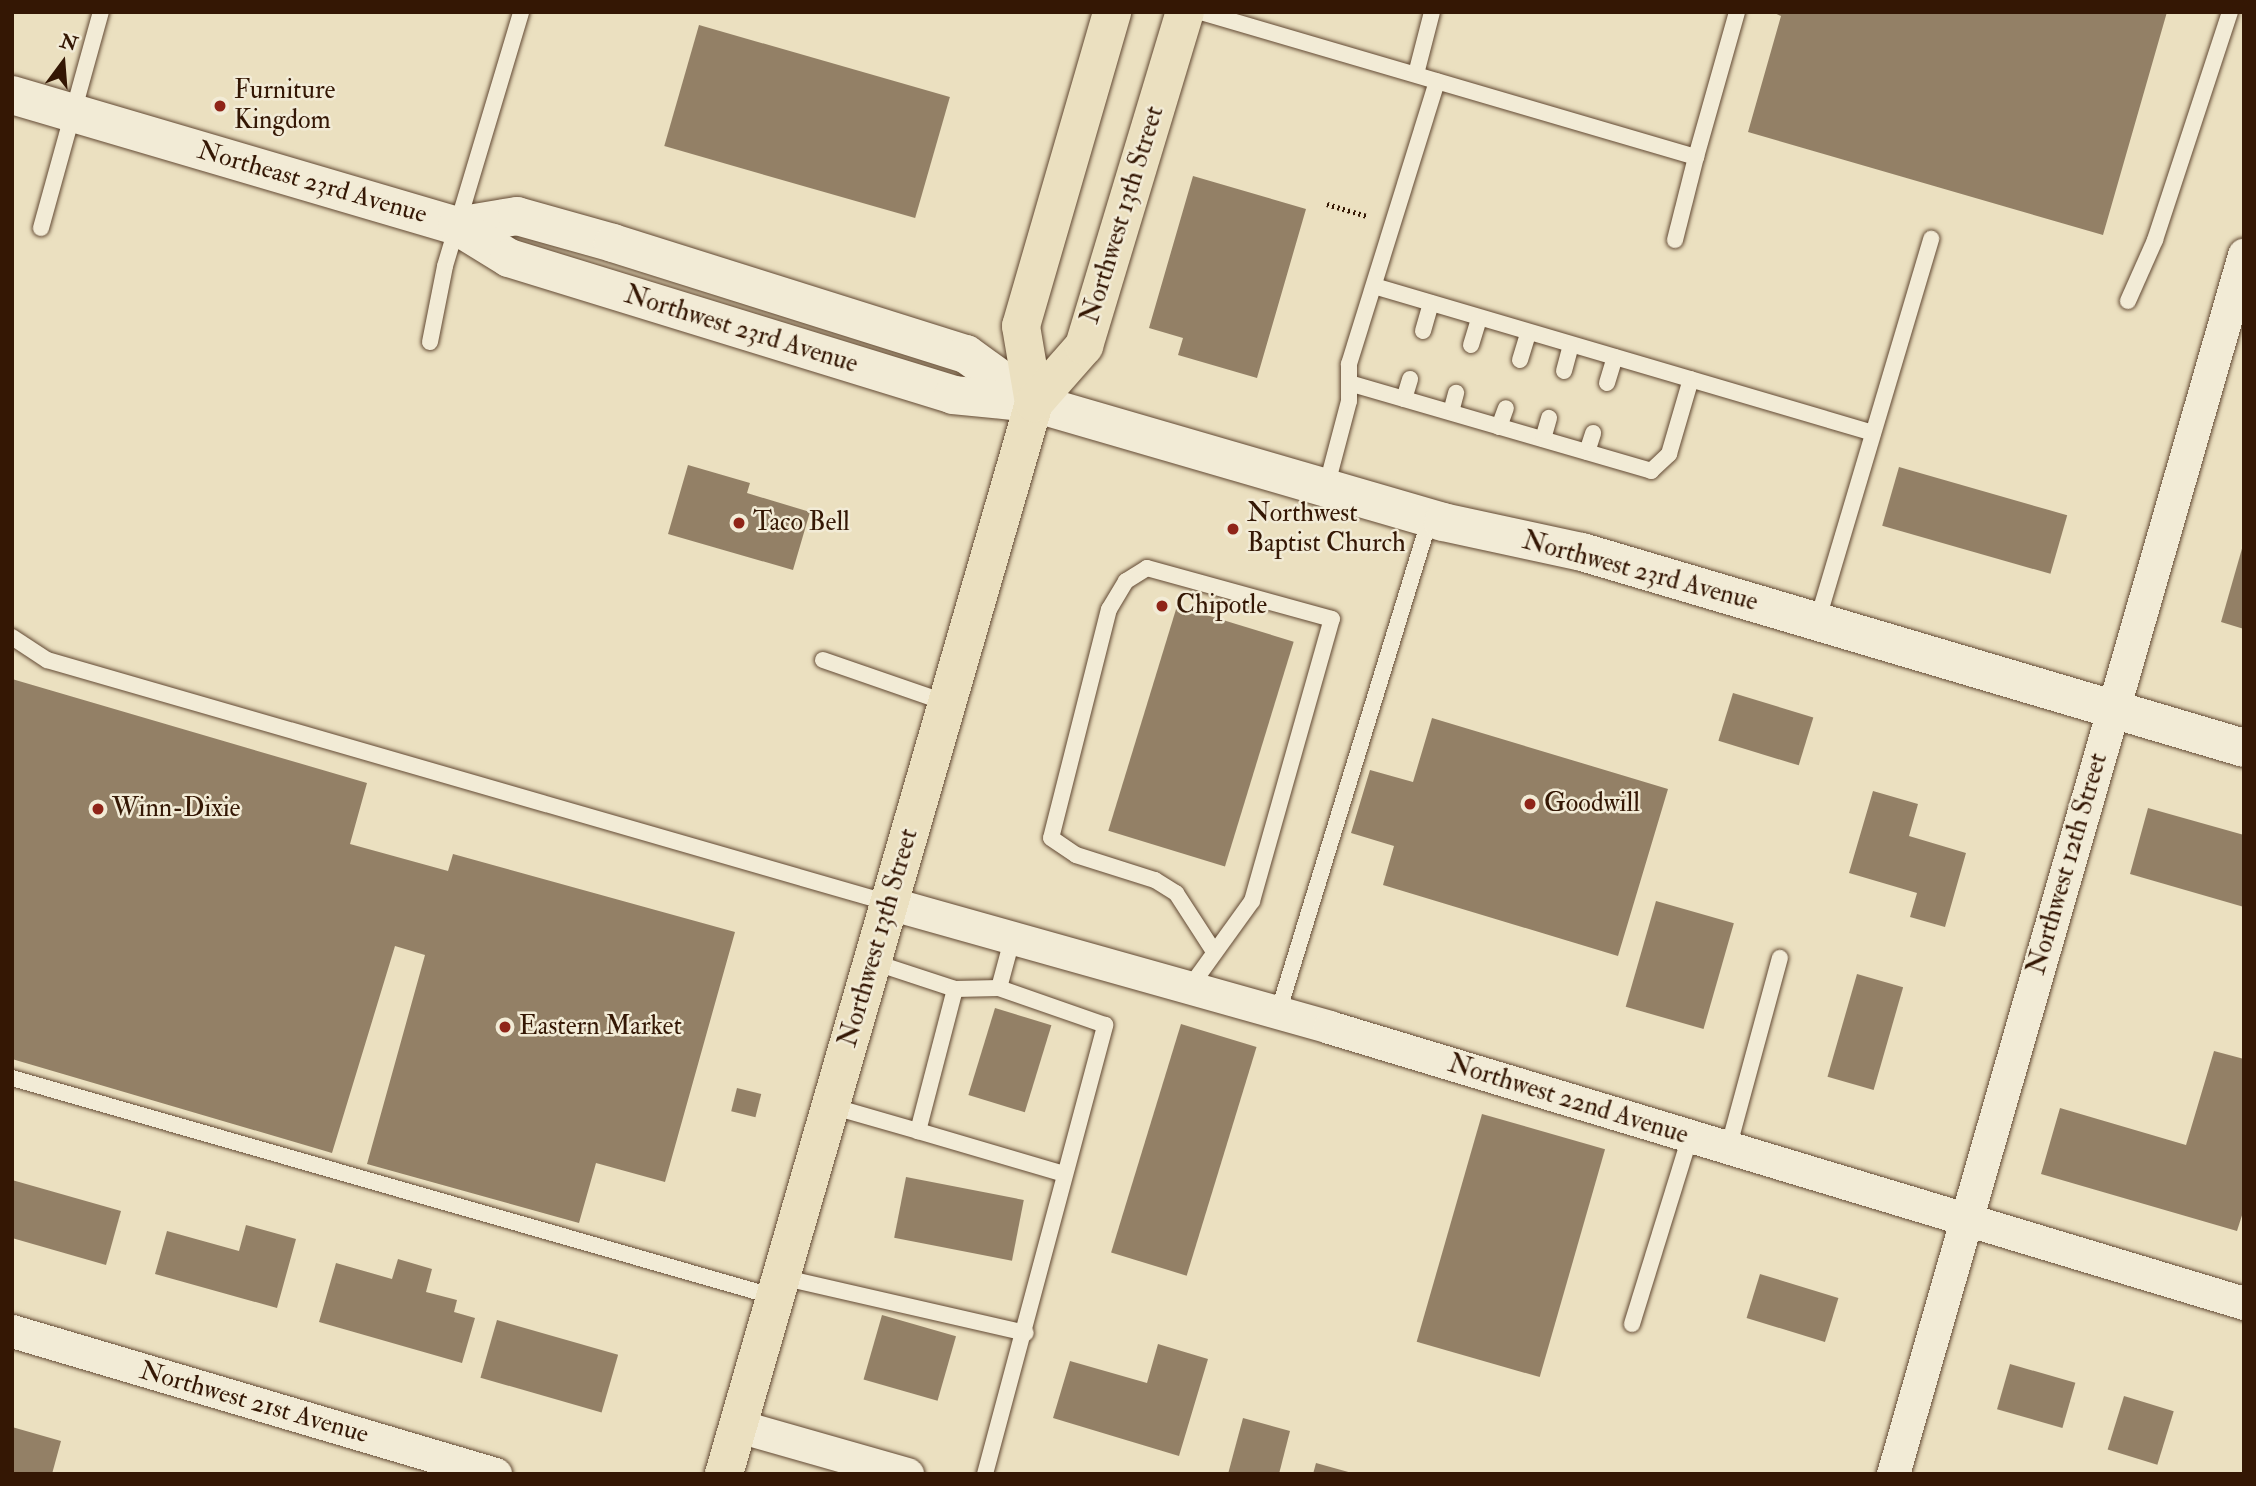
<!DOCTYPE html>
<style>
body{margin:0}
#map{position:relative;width:2256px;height:1486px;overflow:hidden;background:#ebe0c0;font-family:"IM FELL Double Pica",serif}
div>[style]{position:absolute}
.building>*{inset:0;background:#938066;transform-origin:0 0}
.path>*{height:4.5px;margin-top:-2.25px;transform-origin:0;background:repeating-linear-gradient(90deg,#341704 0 2px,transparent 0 5.5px)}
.roads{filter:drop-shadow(0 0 2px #624933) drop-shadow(0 0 2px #624933)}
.service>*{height:16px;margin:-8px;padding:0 8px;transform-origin:8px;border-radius:8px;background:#f2ebd6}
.minor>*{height:33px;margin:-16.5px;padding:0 16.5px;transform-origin:16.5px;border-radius:16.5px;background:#f2ebd6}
.tertiary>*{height:38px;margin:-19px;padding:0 19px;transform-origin:19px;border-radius:19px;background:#f2ebd6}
.secondary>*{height:38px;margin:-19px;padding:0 19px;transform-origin:19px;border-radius:19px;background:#f2ebd6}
.primary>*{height:38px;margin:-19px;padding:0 19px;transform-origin:19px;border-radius:19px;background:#ebe0c0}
.dots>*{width:19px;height:19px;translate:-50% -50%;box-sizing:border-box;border:4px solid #f2ebd6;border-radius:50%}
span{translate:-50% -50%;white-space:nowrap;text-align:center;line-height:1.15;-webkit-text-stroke:5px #f2ebd6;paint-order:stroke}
.poi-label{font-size:26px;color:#341704}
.left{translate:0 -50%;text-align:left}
.street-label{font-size:26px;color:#341704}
.frame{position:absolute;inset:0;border:14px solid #341704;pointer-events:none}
.north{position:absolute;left:28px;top:28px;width:70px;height:70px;-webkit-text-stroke:5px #f2ebd6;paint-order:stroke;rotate:16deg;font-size:19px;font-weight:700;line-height:28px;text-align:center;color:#341704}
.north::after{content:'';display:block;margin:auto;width:24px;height:32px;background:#341704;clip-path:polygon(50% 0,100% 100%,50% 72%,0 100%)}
</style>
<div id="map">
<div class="building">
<i style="clip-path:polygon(1772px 12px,2167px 12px,2103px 235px,1748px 132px,1781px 16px)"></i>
<i style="left:699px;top:25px;width:261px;height:126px;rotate:16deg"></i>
<i style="clip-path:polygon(1193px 176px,1306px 209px,1257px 378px,1178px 355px,1183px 338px,1149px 328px)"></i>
<i style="clip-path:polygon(688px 465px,750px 483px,747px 493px,810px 512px,793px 570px,668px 534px)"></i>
<i style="left:1899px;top:467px;width:175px;height:61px;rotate:16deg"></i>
<i style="clip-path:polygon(2243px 545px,2244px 545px,2244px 629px,2221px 622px)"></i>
<i style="left:1177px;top:606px;width:122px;height:235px;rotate:17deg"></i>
<i style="clip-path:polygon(12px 679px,367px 783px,350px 844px,448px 871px,453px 854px,735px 932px,665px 1182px,596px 1163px,579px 1223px,367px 1164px,425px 955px,395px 946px,332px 1153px,12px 1059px)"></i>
<i style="left:1733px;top:693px;width:84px;height:50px;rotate:17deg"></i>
<i style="clip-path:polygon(1432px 718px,1668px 789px,1618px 956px,1383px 885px,1394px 846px,1351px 833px,1370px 770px,1413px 782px)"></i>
<i style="clip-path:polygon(1873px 791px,1918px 804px,1909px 836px,1966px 853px,1945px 927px,1910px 917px,1917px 893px,1849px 873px)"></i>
<i style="clip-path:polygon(2148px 808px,2244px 835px,2244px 907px,2130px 874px)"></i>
<i style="left:1656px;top:901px;width:81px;height:110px;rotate:16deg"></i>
<i style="left:1857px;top:974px;width:48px;height:107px;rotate:16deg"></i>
<i style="left:995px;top:1008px;width:59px;height:91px;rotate:17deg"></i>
<i style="left:1181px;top:1024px;width:79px;height:239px;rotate:17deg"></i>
<i style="clip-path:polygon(2214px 1051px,2244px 1059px,2244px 1209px,2237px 1231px,2041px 1174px,2060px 1108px,2186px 1145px)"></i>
<i style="left:737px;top:1088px;width:25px;height:24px;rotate:14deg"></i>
<i style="left:1482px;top:1114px;width:128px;height:237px;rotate:16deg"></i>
<i style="left:906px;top:1177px;width:120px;height:62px;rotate:11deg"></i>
<i style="clip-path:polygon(12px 1180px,121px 1211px,106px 1265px,12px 1238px)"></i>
<i style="clip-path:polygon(246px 1225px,296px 1239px,277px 1308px,155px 1274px,167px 1231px,239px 1251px)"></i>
<i style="clip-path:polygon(398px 1259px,432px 1269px,426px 1292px,457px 1300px,454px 1312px,475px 1318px,462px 1363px,319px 1322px,336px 1263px,392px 1279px)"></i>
<i style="left:1760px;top:1274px;width:82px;height:46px;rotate:17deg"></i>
<i style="left:882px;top:1315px;width:77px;height:67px;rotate:16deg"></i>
<i style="left:497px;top:1320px;width:126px;height:60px;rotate:16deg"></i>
<i style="clip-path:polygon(1158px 1344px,1208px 1359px,1179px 1456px,1053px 1418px,1070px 1361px,1147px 1383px)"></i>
<i style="left:2010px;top:1364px;width:68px;height:47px;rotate:16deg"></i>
<i style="left:2124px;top:1396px;width:52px;height:56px;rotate:17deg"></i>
<i style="clip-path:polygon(1243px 1418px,1290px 1431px,1279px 1474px,1228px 1474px)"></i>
<i style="clip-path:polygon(12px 1427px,61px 1441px,52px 1474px,12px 1474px)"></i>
<i style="clip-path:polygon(1316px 1463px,1352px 1473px,1351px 1474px,1313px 1474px)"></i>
</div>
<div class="path">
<i style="left:1327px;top:204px;width:42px;rotate:16.7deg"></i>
</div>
<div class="roads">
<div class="service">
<i style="left:1201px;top:12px;width:516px;rotate:16.33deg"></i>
<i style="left:1696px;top:157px;width:151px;rotate:-74.2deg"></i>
<i style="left:1416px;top:74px;width:64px;rotate:-75.5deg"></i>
<i style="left:41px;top:228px;width:224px;rotate:-74.5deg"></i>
<i style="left:1675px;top:240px;width:86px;rotate:-75.8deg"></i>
<i style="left:1374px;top:286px;width:520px;rotate:16.41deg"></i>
<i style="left:2128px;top:301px;width:67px;rotate:-66.1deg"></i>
<i style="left:2155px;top:240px;width:240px;rotate:-71.8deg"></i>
<i style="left:1423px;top:331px;width:29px;rotate:-74deg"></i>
<i style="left:430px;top:342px;width:77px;rotate:-78.8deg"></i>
<i style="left:445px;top:266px;width:265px;rotate:-73.3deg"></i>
<i style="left:1471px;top:345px;width:28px;rotate:-73deg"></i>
<i style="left:1520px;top:360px;width:28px;rotate:-73deg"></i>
<i style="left:1564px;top:371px;width:27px;rotate:-75deg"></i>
<i style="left:1349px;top:383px;width:315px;rotate:16.2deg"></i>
<i style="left:1651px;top:471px;width:25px;rotate:-43deg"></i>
<i style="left:1669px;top:454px;width:78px;rotate:-73.7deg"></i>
<i style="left:1607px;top:383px;width:27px;rotate:-73deg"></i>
<i style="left:1404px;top:399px;width:21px;rotate:-73deg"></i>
<i style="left:1451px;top:412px;width:20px;rotate:-75deg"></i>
<i style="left:1499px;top:427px;width:20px;rotate:-70deg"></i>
<i style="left:1543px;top:439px;width:22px;rotate:-74deg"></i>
<i style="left:1587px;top:452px;width:20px;rotate:-72deg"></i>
<i style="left:1326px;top:488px;width:90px;rotate:-75.2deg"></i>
<i style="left:1349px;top:401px;width:37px;rotate:-90deg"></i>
<i style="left:1349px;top:364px;width:296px;rotate:-72.7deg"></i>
<i style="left:1817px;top:622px;width:400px;rotate:-73.4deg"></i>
<i style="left:12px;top:637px;width:42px;rotate:33.3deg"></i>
<i style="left:47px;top:660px;width:876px;rotate:16.1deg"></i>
<i style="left:823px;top:660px;width:131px;rotate:19.1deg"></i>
<i style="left:873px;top:962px;width:86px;rotate:18.2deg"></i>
<i style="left:1190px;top:987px;width:106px;rotate:-54.2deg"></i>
<i style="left:1252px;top:901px;width:293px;rotate:-74.2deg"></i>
<i style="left:1332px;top:619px;width:192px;rotate:-164.6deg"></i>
<i style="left:1147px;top:568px;width:25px;rotate:148deg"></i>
<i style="left:1126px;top:581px;width:33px;rotate:121deg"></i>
<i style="left:1109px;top:609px;width:236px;rotate:104.2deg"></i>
<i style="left:1051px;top:838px;width:30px;rotate:34deg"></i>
<i style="left:1076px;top:855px;width:83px;rotate:17.6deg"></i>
<i style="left:1155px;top:880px;width:25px;rotate:32deg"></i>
<i style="left:1176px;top:893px;width:68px;rotate:57deg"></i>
<i style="left:999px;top:988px;width:44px;rotate:178.7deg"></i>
<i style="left:955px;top:989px;width:147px;rotate:104.6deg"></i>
<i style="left:918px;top:1131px;width:152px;rotate:16.4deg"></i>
<i style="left:1278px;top:1013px;width:518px;rotate:-72.93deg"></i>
<i style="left:12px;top:1078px;width:794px;rotate:16.01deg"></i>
<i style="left:831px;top:1106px;width:91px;rotate:16deg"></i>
<i style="left:1728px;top:1149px;width:198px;rotate:-74.8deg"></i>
<i style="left:781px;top:1277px;width:251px;rotate:12.9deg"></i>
<i style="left:1632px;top:1324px;width:196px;rotate:-72.8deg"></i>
<i style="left:985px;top:1474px;width:465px;rotate:-75deg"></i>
<i style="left:1105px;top:1025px;width:112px;rotate:-160.8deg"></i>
<i style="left:999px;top:988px;width:54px;rotate:-74.9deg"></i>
</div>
<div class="minor">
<i style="left:889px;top:903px;width:457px;rotate:15.7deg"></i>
<i style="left:1329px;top:1027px;width:956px;rotate:16.79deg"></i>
<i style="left:12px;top:1331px;width:504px;rotate:16.49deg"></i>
<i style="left:738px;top:1426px;width:176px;rotate:15.9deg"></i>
<i style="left:1893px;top:1474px;width:1269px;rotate:-73.94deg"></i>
</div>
<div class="tertiary">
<i style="left:12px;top:95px;width:464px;rotate:16.4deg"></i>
<i style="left:457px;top:226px;width:61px;rotate:-9.5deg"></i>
<i style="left:517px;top:216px;width:100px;rotate:15.7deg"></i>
<i style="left:613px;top:243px;width:370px;rotate:17.5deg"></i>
<i style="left:966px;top:354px;width:84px;rotate:35.8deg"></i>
<i style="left:457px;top:226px;width:61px;rotate:31.6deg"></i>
<i style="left:509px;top:258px;width:465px;rotate:17.1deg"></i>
<i style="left:953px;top:395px;width:79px;rotate:5.8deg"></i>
</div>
<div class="secondary">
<i style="left:1034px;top:403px;width:426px;rotate:16.2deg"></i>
<i style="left:1443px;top:522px;width:142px;rotate:12.2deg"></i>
<i style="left:1582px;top:552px;width:690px;rotate:16.49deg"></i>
</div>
<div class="primary">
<i style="left:1034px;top:403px;width:78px;rotate:-99.6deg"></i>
<i style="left:1021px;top:326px;width:327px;rotate:-73.8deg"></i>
<i style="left:724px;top:1474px;width:1115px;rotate:-73.86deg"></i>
<i style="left:1034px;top:403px;width:76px;rotate:-48.7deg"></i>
<i style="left:1084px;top:346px;width:349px;rotate:-73.2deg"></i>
</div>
</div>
<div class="dots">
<i style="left:220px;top:106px;background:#8f2418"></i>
<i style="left:739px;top:523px;background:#8f2418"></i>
<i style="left:1233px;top:529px;background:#8f2418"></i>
<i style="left:1162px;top:606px;background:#8f2418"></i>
<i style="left:1530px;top:804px;background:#8f2418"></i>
<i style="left:98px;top:809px;background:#8f2418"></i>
<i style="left:505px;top:1027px;background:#8f2418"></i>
</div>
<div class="poi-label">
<span class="left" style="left:234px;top:106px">Furniture<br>Kingdom</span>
<span class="left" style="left:1247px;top:529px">Northwest<br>Baptist Church</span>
<span class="left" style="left:753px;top:523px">Taco Bell</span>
<span class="left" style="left:1176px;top:606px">Chipotle</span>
<span class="left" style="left:1544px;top:804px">Goodwill</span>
<span class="left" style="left:112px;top:809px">Winn-Dixie</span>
<span class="left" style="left:519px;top:1027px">Eastern Market</span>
</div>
<div class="street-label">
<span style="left:312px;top:183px;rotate:16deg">Northeast 23rd Avenue</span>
<span style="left:1123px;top:215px;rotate:-73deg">Northwest 13th Street</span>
<span style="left:741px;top:330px;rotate:17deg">Northwest 23rd Avenue</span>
<span style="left:1640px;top:572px;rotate:15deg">Northwest 23rd Avenue</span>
<span style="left:2068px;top:864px;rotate:-74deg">Northwest 12th Street</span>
<span style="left:879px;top:938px;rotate:-74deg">Northwest 13th Street</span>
<span style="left:1568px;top:1100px;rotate:17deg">Northwest 22nd Avenue</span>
<span style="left:254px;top:1403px;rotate:16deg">Northwest 21st Avenue</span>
</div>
<div class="frame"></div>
<div class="north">N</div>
</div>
